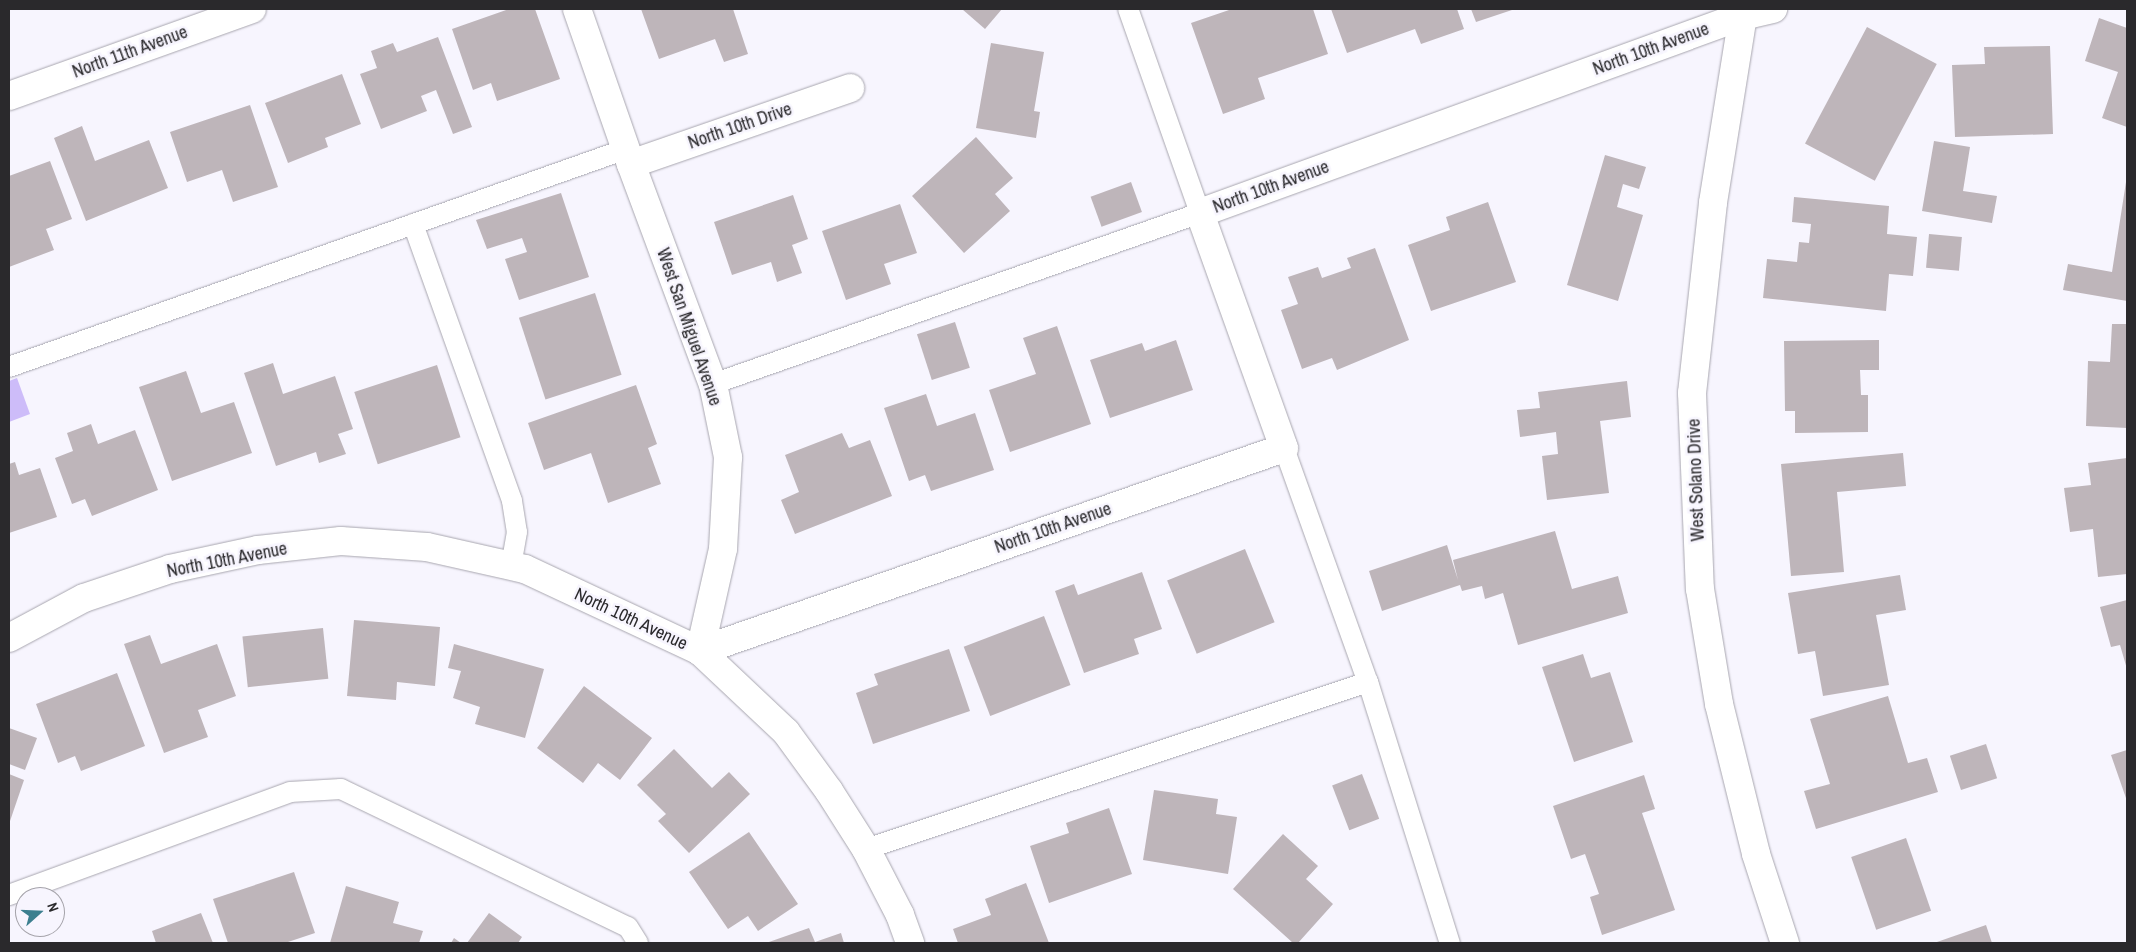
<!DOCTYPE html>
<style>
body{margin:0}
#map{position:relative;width:2136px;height:952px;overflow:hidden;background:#f7f5fe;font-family:"Archivo Narrow",sans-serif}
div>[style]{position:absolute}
.green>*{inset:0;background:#cdbcf9}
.building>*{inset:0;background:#beb5ba;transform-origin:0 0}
.roads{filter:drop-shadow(0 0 1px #a8a6af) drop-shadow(0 0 1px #a8a6af)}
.service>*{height:20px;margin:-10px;padding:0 10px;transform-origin:10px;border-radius:10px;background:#fff}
.minor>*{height:28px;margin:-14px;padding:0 14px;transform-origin:14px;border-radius:14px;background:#fff}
.tertiary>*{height:28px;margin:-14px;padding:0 14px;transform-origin:14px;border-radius:14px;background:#fff}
span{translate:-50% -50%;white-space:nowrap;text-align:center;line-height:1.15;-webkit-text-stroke:5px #f7f5fe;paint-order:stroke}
.street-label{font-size:18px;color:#2a292c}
.frame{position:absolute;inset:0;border:10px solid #2a292c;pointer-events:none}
.north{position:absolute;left:15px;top:887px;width:50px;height:50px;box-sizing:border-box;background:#f7f5fe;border:1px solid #a5a3aa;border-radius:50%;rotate:70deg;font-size:14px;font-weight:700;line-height:20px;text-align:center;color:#2a292c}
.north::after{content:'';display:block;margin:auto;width:18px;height:22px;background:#3c7f8f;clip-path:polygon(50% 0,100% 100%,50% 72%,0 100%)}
</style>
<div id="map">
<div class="green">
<i style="clip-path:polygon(17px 378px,30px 414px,9px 422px,9px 381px)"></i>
</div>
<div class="building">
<i style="clip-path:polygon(509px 9px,535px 9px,560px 79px,497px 101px,491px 83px,473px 90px,452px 29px)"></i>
<i style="clip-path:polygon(641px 9px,733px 9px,748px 54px,724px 62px,715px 39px,659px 59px)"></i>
<i style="clip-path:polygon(962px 9px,1002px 9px,985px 29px)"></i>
<i style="clip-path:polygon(1232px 9px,1313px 9px,1328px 54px,1258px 78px,1265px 99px,1223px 114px,1191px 23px)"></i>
<i style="clip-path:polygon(1331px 9px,1457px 9px,1464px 29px,1421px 44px,1415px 29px,1347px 53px)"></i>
<i style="clip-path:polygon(1471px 9px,1515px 9px,1476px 22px)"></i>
<i style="clip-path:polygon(2099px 18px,2127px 28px,2127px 127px,2102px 118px,2118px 72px,2085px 61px)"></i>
<i style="left:1867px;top:27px;width:79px;height:132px;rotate:28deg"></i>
<i style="clip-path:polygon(438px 37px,472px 127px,453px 134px,436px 90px,421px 96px,427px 111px,381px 129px,360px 74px,377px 68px,371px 51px,393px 43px,397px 52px)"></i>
<i style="clip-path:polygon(991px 43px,1044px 52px,1034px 111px,1040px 112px,1036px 138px,976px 128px)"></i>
<i style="clip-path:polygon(2050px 46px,2053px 134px,1955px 137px,1952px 65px,1985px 64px,1984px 47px)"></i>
<i style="clip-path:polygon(342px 74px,361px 124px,325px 138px,328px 147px,288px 163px,265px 103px)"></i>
<i style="clip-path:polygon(250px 105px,278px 187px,233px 202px,222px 170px,187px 182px,170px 132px)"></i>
<i style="clip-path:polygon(82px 126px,95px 161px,149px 140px,168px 188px,86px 221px,54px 138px)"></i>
<i style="clip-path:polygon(976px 137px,1013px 178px,995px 194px,1010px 211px,964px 253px,912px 196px)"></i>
<i style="clip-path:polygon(1934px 141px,1970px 147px,1963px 191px,1997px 196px,1992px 223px,1922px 211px)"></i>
<i style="clip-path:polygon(1605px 155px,1646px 167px,1639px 189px,1623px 184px,1617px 207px,1643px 215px,1618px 301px,1567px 285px)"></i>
<i style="clip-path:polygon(50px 161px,72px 219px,46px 229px,54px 250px,9px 267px,9px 176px)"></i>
<i style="left:1131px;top:182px;width:32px;height:43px;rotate:70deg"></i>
<i style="clip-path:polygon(2126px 182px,2127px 301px,2063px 290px,2068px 264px,2112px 272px)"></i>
<i style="clip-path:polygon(561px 193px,589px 277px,519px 300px,505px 259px,527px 252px,522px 238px,487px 249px,476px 220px)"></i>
<i style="clip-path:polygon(793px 195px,808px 239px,792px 245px,802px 273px,777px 282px,771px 262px,732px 275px,714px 222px)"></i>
<i style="clip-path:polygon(1794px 197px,1889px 206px,1887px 234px,1917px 237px,1913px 276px,1889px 274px,1886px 311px,1763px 298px,1767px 259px,1797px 262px,1799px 242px,1809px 243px,1811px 224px,1792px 222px)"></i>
<i style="clip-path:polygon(1488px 202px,1516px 282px,1431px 311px,1408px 245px,1450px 230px,1446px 217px)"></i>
<i style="clip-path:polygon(900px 204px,917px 253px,884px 264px,891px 284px,846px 300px,822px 231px)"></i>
<i style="left:1929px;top:234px;width:33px;height:34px;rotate:5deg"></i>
<i style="clip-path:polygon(1375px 248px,1409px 340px,1337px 370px,1332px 358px,1302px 369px,1281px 310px,1298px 304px,1288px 277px,1318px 267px,1322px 278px,1351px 268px,1347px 258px)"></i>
<i style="left:595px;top:293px;width:86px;height:80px;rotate:72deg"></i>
<i style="left:955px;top:322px;width:48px;height:40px;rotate:72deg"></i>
<i style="clip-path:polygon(2112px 324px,2127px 324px,2127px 428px,2086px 426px,2088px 361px,2110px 362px)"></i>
<i style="clip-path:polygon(1057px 326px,1091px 424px,1010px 452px,989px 390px,1036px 374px,1023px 338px)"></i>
<i style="clip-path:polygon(1176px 340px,1193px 390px,1110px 418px,1090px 360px,1142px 343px,1145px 351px)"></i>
<i style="clip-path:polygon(1879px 340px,1879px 370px,1860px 370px,1861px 395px,1868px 395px,1868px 432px,1795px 433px,1795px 411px,1785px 411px,1784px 341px)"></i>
<i style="clip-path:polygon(273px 363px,283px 394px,335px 376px,353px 429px,338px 434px,346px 454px,319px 463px,316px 452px,276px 466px,244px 373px)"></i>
<i style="left:437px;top:365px;width:76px;height:87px;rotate:72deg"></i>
<i style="clip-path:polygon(186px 371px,201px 413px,234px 402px,252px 453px,172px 481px,139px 387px)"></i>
<i style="clip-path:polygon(1627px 381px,1631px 417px,1600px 421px,1609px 493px,1547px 500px,1542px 456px,1558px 454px,1556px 432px,1520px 437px,1517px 410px,1540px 408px,1538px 392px)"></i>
<i style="clip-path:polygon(636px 385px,657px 444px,648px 448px,661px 484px,608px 503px,591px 453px,544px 470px,528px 423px)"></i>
<i style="clip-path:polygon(926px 394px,937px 426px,975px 413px,994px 470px,931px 491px,925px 475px,909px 481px,884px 408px)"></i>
<i style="clip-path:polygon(91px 424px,98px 444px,135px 430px,158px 490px,92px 516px,85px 499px,72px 504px,55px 458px,73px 451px,67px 433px)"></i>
<i style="clip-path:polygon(842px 433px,849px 448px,870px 440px,892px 496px,795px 534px,781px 500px,799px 492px,785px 455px)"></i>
<i style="clip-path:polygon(1903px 453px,1906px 486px,1837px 492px,1844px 572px,1791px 576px,1781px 464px)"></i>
<i style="clip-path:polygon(2127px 458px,2127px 574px,2098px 577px,2093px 529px,2070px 532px,2064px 488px,2091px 485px,2088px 463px)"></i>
<i style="clip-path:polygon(15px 462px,19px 475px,40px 468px,57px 517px,9px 533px,9px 464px)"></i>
<i style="clip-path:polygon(1555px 531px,1572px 589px,1618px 576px,1628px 613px,1518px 645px,1503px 593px,1485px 599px,1482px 586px,1462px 591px,1460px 585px,1382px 611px,1369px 571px,1447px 545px,1458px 580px,1453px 560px)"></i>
<i style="left:1245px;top:549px;width:79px;height:84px;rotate:68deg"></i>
<i style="clip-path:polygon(1142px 572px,1162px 629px,1134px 639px,1139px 654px,1084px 673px,1055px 591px,1074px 584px,1078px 595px)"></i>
<i style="clip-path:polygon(1900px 575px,1906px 610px,1876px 615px,1889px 685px,1823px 696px,1815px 651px,1798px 654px,1788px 593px)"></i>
<i style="clip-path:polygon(2127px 600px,2127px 669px,2120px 645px,2111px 647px,2100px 607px)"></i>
<i style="left:1044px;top:616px;width:74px;height:86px;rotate:69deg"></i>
<i style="clip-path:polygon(354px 620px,440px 627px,435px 686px,397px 682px,396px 700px,347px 696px)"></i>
<i style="left:323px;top:628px;width:51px;height:81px;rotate:84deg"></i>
<i style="clip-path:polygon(150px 635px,161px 664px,217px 644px,236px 696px,198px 710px,208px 737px,164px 753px,124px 644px)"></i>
<i style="clip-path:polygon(454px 644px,544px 669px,525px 738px,475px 724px,480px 707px,453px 698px,461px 671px,448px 668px)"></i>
<i style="clip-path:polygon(949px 649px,970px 711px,873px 744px,856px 693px,878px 685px,874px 674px)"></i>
<i style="clip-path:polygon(1583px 654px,1591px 678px,1610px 672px,1633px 742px,1574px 762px,1542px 667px)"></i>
<i style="clip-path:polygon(117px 673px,145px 746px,81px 771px,75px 756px,58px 763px,36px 704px)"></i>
<i style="clip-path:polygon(584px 686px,652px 738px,620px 780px,598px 763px,583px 783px,537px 748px)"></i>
<i style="clip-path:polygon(1888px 696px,1908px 763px,1927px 758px,1938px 792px,1816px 829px,1804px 791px,1830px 784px,1810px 719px)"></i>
<i style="clip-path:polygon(9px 728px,37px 738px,25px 770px,9px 764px)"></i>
<i style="left:1986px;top:744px;width:36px;height:38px;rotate:72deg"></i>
<i style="clip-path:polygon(674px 749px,712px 788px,729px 772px,750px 794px,689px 853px,658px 821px,666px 814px,637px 785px)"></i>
<i style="clip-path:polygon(2127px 750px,2127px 801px,2111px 755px)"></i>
<i style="clip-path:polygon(9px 774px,24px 780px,9px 824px)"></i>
<i style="left:1362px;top:774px;width:48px;height:32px;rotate:69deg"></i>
<i style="clip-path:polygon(1644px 775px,1655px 809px,1642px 813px,1675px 910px,1602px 935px,1590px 897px,1599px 894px,1585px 854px,1571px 859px,1553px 806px)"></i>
<i style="clip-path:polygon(1154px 790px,1218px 799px,1216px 814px,1237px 817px,1228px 874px,1143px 860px)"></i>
<i style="clip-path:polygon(1109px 808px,1132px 874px,1049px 903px,1030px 846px,1069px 833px,1066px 823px)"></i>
<i style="clip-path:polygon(749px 832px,798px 904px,758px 931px,748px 916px,728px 929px,689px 872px)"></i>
<i style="clip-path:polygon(1283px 834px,1318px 866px,1306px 879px,1333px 904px,1298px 943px,1293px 943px,1233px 889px)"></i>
<i style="left:1906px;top:838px;width:77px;height:58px;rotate:71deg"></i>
<i style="clip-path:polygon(294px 872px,315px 933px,285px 943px,228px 943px,213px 899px)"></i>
<i style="clip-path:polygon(1026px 883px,1049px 943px,958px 943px,953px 929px,991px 915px,985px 899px)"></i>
<i style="clip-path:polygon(346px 886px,399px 902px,393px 923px,423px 931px,419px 943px,330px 943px)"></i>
<i style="clip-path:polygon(201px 913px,213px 943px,156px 943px,152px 931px)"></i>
<i style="clip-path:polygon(489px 913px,522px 937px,518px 943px,467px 943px)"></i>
<i style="clip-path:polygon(1986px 925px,1992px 943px,1934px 943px)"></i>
<i style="clip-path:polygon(809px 928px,815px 942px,841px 933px,844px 943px,766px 943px)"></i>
<i style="clip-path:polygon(454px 938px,461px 943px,451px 943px)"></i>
</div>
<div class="roads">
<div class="service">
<i style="left:413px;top:224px;width:294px;rotate:70.3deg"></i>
<i style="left:512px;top:501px;width:31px;rotate:81deg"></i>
<i style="left:517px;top:532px;width:35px;rotate:100deg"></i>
<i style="left:9px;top:367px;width:654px;rotate:-19.46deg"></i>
<i style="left:713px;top:384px;width:516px;rotate:-19.35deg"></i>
<i style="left:1200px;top:213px;width:216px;rotate:-109.4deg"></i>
<i style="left:1284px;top:448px;width:249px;rotate:70.3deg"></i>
<i style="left:1368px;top:682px;width:274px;rotate:72.6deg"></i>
<i style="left:866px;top:849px;width:529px;rotate:-18.4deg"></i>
<i style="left:9px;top:895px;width:299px;rotate:-20.1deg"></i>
<i style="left:290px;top:792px;width:51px;rotate:-3.4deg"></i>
<i style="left:341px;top:789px;width:318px;rotate:25.7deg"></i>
<i style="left:628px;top:927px;width:19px;rotate:58deg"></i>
</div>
<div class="minor">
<i style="left:577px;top:9px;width:164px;rotate:70.8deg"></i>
<i style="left:631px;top:164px;width:235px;rotate:69.6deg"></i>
<i style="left:713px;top:384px;width:75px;rotate:78.4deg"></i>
<i style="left:728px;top:457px;width:92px;rotate:93.1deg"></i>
<i style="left:723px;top:549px;width:105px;rotate:102.7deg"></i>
<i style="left:700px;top:651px;width:118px;rotate:43.3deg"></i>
<i style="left:786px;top:732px;width:73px;rotate:53.9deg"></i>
<i style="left:829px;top:791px;width:69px;rotate:57.5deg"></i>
<i style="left:866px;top:849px;width:74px;rotate:62.7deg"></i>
<i style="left:900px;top:915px;width:30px;rotate:70deg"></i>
<i style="left:1744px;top:9px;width:196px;rotate:99.1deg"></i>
<i style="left:1713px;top:203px;width:191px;rotate:96.3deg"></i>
<i style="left:1692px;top:393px;width:196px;rotate:87.7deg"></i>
<i style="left:1700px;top:589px;width:117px;rotate:80.6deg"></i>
<i style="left:1719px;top:704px;width:154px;rotate:76.1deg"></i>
<i style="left:1756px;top:854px;width:94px;rotate:72deg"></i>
<i style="left:631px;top:164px;width:232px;rotate:-19.1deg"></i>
<i style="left:9px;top:638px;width:85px;rotate:-28.1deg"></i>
<i style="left:84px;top:598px;width:91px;rotate:-18.6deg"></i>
<i style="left:170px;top:569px;width:90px;rotate:-12.2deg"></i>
<i style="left:258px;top:550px;width:83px;rotate:-6.2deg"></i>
<i style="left:341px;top:541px;width:86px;rotate:4deg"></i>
<i style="left:427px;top:547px;width:100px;rotate:12.7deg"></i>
<i style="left:525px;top:569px;width:193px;rotate:25.1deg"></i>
<i style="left:700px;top:651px;width:618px;rotate:-19.17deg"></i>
<i style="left:1284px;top:448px;width:250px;rotate:-109.7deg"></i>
<i style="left:1200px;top:213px;width:577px;rotate:-19.97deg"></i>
<i style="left:1742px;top:16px;width:32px;rotate:-13deg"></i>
</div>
<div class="tertiary">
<i style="left:9px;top:96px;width:258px;rotate:-19.7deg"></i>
</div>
</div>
<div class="street-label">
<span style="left:1651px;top:49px;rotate:-20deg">North 10th Avenue</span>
<span style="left:130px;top:52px;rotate:-20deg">North 11th Avenue</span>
<span style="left:740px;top:126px;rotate:-19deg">North 10th Drive</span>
<span style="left:1271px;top:187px;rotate:-20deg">North 10th Avenue</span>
<span style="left:689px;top:327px;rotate:71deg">West San Miguel Avenue</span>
<span style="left:1696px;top:480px;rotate:-92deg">West Solano Drive</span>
<span style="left:1053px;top:528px;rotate:-19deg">North 10th Avenue</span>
<span style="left:227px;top:560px;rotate:-11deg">North 10th Avenue</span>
<span style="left:631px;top:619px;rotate:25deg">North 10th Avenue</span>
</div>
<div class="frame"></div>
<div class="north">N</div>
</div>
